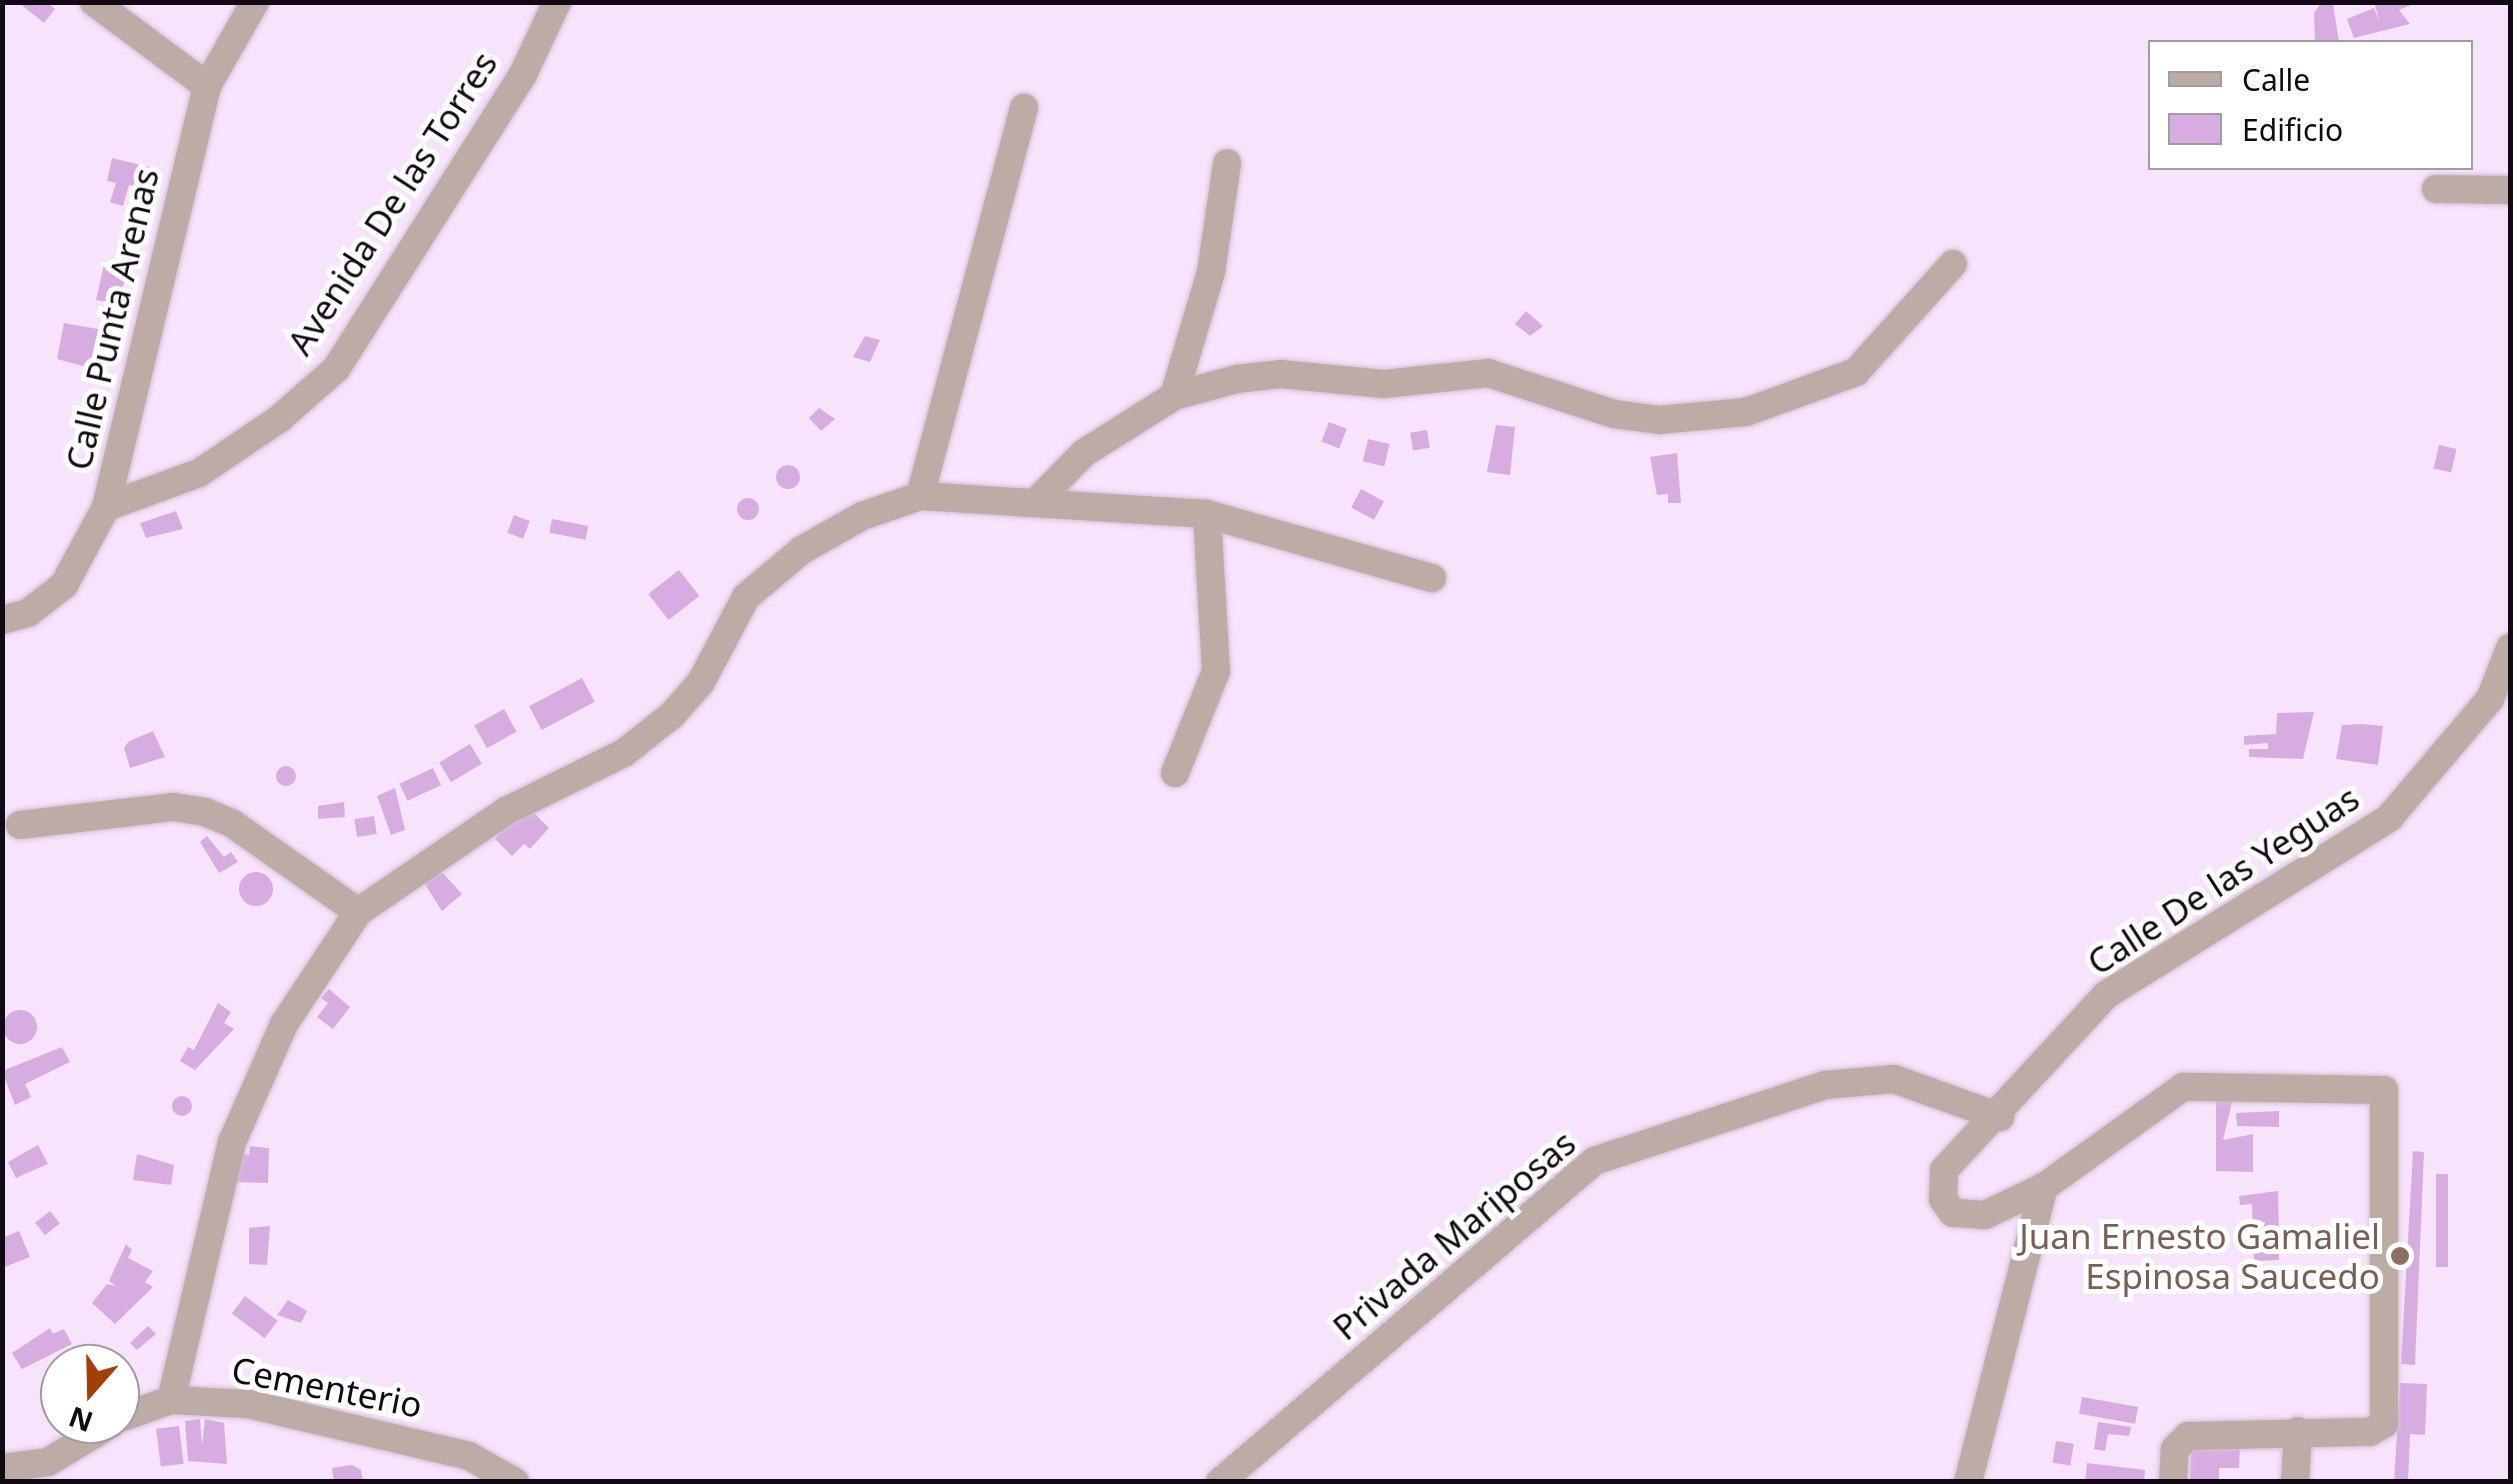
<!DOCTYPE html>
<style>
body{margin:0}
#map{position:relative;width:2513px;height:1484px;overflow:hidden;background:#f7e3fb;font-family:"Noto Sans",sans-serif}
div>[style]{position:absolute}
.building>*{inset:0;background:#d7ade1;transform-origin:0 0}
.round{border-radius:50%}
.roads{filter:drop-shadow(0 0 2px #d2c0d6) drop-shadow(0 0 2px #d2c0d6)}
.minor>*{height:28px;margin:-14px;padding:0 14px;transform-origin:14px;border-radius:14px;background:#bdaca5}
.dots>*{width:28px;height:28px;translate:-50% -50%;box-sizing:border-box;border:5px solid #fff;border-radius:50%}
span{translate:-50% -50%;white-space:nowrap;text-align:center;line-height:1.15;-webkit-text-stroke:10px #fff;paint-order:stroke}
.street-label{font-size:35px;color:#110913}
.education-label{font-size:35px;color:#785e54}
.right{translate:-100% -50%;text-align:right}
.frame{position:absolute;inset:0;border:5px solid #110913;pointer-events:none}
.legend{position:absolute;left:2148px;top:40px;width:325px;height:130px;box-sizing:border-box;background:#fff;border:2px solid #a09da1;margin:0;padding:12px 18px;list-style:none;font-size:30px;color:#110913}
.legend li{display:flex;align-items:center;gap:20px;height:50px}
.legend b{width:50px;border:2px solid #a09da1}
.north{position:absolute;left:40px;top:1344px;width:100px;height:100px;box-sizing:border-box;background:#fff;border:2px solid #a09da1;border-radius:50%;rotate:200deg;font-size:28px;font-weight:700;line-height:40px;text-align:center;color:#110913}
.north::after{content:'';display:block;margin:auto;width:35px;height:45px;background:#a23f05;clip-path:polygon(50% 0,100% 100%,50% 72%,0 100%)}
</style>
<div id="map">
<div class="building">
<i style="clip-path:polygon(18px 2px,47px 2px,55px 9px,44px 23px)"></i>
<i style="clip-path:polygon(2322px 2px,2333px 4px,2339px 42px,2315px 42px,2314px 13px)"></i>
<i style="clip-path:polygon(2374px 2px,2418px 2px,2399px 10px,2410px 24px,2354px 38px,2347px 19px,2374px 8px,2380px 23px)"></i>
<i style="clip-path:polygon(112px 158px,157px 169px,152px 190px,129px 185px,123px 206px,110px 202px,116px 183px,107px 181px)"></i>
<i style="clip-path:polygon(104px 265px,129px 271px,116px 303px,96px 300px)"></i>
<i style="clip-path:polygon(1526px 311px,1543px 326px,1530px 336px,1515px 324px)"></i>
<i style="clip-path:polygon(64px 323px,115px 332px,109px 365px,102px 364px,101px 371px,57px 359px)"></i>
<i style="clip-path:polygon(865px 336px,880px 340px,870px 362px,853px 357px)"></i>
<i style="clip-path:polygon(819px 408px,835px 419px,821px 431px,809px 418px)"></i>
<i style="left:1329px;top:422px;width:19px;height:21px;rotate:21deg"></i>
<i style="clip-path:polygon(1496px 425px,1515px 427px,1510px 475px,1487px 472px)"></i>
<i style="left:1427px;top:430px;width:18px;height:17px;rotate:81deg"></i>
<i style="left:1368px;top:439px;width:22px;height:23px;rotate:13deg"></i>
<i style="left:2439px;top:445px;width:18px;height:24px;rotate:13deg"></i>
<i style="clip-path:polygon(1677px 453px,1681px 503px,1668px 503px,1668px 494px,1657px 495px,1650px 457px)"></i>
<i class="round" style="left:776px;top:465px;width:24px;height:24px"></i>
<i style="left:1361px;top:489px;width:26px;height:21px;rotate:28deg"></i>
<i class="round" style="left:737px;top:498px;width:22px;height:22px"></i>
<i style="clip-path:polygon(176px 511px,183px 529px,146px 538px,140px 523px)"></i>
<i style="left:514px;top:515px;width:17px;height:19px;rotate:21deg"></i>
<i style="left:552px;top:519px;width:37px;height:14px;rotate:11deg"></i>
<i style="left:679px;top:570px;width:33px;height:39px;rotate:52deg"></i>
<i style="left:582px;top:678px;width:27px;height:60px;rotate:62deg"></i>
<i style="left:504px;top:709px;width:26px;height:34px;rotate:61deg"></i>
<i style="clip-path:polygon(2314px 712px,2303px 759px,2249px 757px,2249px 749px,2268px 749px,2268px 743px,2244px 745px,2244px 736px,2276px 734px,2277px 713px)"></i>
<i style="clip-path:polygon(2362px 724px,2383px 726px,2378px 765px,2336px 759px,2342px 725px)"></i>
<i style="clip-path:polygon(153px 731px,165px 757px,130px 768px,124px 748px,129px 741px)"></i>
<i style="left:470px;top:744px;width:23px;height:36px;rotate:59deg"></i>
<i class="round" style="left:276px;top:766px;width:20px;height:20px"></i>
<i style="left:433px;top:768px;width:19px;height:37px;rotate:65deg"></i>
<i style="clip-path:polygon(395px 788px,405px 830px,391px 835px,377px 796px)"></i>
<i style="clip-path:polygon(344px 802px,345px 817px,318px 819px,318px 806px)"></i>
<i style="clip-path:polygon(534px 813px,549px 828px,530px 849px,524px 844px,512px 856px,495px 839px,511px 818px)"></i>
<i style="left:374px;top:816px;width:18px;height:20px;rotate:81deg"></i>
<i style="clip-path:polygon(2300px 827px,2305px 840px,2268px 859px,2265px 853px,2276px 848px,2272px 839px)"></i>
<i style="clip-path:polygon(207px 836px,224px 857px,231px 852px,238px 862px,219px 873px,200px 842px)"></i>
<i style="clip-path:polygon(440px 870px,462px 894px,442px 911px,424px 883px)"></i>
<i class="round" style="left:239px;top:872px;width:34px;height:34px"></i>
<i style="clip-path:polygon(329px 989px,350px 1007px,333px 1029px,317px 1017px,328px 1003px,321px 998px)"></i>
<i style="clip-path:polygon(218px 1003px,231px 1012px,224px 1023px,234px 1029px,195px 1070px,180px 1061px,188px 1047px,194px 1050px)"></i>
<i class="round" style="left:3px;top:1010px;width:34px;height:34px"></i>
<i style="clip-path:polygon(62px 1047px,70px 1062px,25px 1084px,31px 1097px,15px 1105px,2px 1071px)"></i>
<i class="round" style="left:172px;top:1096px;width:20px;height:20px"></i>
<i style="clip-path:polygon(2233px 1098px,2223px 1140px,2253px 1134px,2253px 1172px,2216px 1171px,2216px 1099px)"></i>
<i style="clip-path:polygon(2279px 1111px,2279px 1127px,2237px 1126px,2236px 1113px)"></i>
<i style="clip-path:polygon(38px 1145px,48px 1164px,16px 1178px,8px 1162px)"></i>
<i style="clip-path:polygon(250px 1146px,269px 1148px,268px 1183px,236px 1182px,238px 1153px,249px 1155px)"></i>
<i style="clip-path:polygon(2413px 1151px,2424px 1152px,2415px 1365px,2401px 1364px)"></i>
<i style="clip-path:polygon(137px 1154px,174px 1165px,171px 1185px,133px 1180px)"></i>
<i style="left:2436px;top:1174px;width:12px;height:93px"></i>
<i style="clip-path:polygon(2278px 1191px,2279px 1237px,2323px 1232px,2324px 1251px,2279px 1252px,2279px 1260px,2254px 1261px,2252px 1204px,2240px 1205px,2239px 1196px)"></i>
<i style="left:50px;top:1211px;width:16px;height:19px;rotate:52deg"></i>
<i style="clip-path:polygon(270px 1226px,267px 1265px,249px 1264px,249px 1228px)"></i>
<i style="clip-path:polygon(19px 1231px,30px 1257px,2px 1268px,2px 1238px)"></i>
<i style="clip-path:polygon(126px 1244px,132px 1250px,128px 1258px,153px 1271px,145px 1282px,153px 1287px,115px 1324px,92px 1303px,107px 1284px,116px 1286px,109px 1281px)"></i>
<i style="left:245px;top:1296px;width:41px;height:22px;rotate:37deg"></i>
<i style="clip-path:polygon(288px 1300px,307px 1311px,301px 1323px,277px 1315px)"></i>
<i style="clip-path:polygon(148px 1326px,156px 1334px,137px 1350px,130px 1343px)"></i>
<i style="clip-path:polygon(50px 1328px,53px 1334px,64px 1329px,72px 1344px,22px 1369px,12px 1353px)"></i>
<i style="clip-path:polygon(2400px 1383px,2427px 1384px,2425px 1435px,2410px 1434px,2408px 1482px,2394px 1482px)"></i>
<i style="left:2082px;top:1397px;width:57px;height:17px;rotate:10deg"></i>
<i style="clip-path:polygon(200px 1419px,202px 1445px,205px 1419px,224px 1423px,227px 1464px,188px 1461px,185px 1421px)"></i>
<i style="clip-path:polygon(2098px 1422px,2131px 1427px,2129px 1436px,2108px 1434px,2105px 1451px,2094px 1449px)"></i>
<i style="left:179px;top:1426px;width:38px;height:23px;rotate:83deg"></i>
<i style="left:2056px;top:1441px;width:18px;height:22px;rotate:9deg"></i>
<i style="clip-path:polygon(2240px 1445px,2239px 1468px,2219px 1468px,2219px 1480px,2190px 1481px,2191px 1447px)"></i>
<i style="clip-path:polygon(2087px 1463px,2145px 1470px,2144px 1482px,2085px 1482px)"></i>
<i style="clip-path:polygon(352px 1465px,361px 1470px,363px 1482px,334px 1482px,332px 1468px)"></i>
</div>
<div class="roads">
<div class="minor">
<i style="left:94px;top:2px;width:141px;rotate:36.6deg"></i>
<i style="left:2436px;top:189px;width:74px;rotate:0.8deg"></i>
<i style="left:1174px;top:396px;width:129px;rotate:-73.4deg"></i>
<i style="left:1211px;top:272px;width:110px;rotate:-81.6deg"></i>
<i style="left:920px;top:496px;width:402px;rotate:-75deg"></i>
<i style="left:1035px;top:503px;width:70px;rotate:-45.6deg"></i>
<i style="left:1084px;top:453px;width:107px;rotate:-32.3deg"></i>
<i style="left:1174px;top:396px;width:65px;rotate:-15.1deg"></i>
<i style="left:1237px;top:379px;width:43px;rotate:-6.6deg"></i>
<i style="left:1280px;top:374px;width:104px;rotate:5.5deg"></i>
<i style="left:1384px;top:384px;width:105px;rotate:-6deg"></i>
<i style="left:1488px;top:373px;width:133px;rotate:18deg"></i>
<i style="left:1614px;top:414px;width:45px;rotate:7.6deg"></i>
<i style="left:1659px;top:420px;width:87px;rotate:-5.3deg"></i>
<i style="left:1746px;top:412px;width:117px;rotate:-20deg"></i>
<i style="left:1856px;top:372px;width:145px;rotate:-48.1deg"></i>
<i style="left:106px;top:507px;width:99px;rotate:-20.1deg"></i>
<i style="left:199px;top:473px;width:97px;rotate:-34deg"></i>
<i style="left:279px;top:419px;width:76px;rotate:-41.3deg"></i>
<i style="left:336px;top:369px;width:349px;rotate:-57.6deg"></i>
<i style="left:523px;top:74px;width:80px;rotate:-64.7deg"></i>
<i style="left:2px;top:620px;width:27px;rotate:-15deg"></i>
<i style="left:28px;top:613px;width:46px;rotate:-37.9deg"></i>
<i style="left:64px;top:585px;width:89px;rotate:-61.7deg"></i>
<i style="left:106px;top:507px;width:433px;rotate:-76.5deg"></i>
<i style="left:207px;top:86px;width:97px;rotate:-60.3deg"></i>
<i style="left:1175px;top:773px;width:110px;rotate:-68.1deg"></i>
<i style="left:1216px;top:671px;width:157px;rotate:-93.3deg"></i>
<i style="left:20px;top:825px;width:155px;rotate:-6.7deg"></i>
<i style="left:174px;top:807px;width:31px;rotate:9deg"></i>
<i style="left:205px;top:812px;width:30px;rotate:23deg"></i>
<i style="left:233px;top:824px;width:153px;rotate:35.1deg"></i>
<i style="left:171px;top:1400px;width:265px;rotate:-76.7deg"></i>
<i style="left:232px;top:1142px;width:129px;rotate:-66.2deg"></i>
<i style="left:284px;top:1024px;width:134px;rotate:-56.5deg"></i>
<i style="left:358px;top:912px;width:179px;rotate:-34.3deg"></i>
<i style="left:506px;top:811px;width:131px;rotate:-26.2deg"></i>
<i style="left:624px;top:753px;width:61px;rotate:-38.4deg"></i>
<i style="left:672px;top:715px;width:44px;rotate:-48.7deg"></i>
<i style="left:701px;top:682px;width:96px;rotate:-62.1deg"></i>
<i style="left:746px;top:597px;width:73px;rotate:-40deg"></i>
<i style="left:802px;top:550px;width:69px;rotate:-29.5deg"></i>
<i style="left:862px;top:516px;width:61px;rotate:-19deg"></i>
<i style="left:920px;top:496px;width:288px;rotate:3.6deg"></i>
<i style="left:1207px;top:514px;width:234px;rotate:15.9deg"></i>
<i style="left:120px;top:1418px;width:54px;rotate:-19.4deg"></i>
<i style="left:171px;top:1400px;width:77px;rotate:3deg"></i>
<i style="left:248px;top:1404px;width:227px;rotate:13.2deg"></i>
<i style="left:469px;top:1456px;width:53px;rotate:29.5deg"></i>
<i style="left:2px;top:1468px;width:46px;rotate:-7.4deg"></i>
<i style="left:48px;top:1462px;width:74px;rotate:-31.1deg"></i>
<i style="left:1220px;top:1482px;width:493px;rotate:-40.6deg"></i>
<i style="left:1594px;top:1161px;width:243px;rotate:-18.2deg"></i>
<i style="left:1825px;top:1085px;width:69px;rotate:-5deg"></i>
<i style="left:1894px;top:1079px;width:113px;rotate:19.7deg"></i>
<i style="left:1968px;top:1482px;width:305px;rotate:-75.6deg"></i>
<i style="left:2173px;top:1482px;width:33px;rotate:-87deg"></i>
<i style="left:2175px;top:1449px;width:18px;rotate:-45deg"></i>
<i style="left:2188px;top:1436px;width:182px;rotate:-1.3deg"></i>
<i style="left:2370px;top:1432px;width:16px;rotate:-30deg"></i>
<i style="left:2384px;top:1424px;width:334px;rotate:-90deg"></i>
<i style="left:2384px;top:1090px;width:201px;rotate:-179.1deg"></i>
<i style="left:2183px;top:1087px;width:171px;rotate:144.3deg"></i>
<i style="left:2044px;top:1187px;width:65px;rotate:154.6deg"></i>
<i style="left:1985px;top:1215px;width:32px;rotate:-176deg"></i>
<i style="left:1953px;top:1213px;width:17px;rotate:-126deg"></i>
<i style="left:1943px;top:1199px;width:29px;rotate:-88deg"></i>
<i style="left:1944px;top:1170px;width:238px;rotate:-47.2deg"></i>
<i style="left:2106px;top:995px;width:334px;rotate:-32deg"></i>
<i style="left:2389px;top:818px;width:156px;rotate:-49.7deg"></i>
<i style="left:2490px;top:699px;width:55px;rotate:-68.6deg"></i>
<i style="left:2295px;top:1482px;width:51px;rotate:-86.6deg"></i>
</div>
</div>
<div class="dots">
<i style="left:2400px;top:1256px;background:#8d6e63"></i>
</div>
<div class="street-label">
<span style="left:392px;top:203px;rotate:-57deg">Avenida De las Torres</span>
<span style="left:112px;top:319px;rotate:-77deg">Calle Punta Arenas</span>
<span style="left:2223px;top:880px;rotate:-33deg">Calle De las Yeguas</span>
<span style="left:1454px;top:1235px;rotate:-40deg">Privada Mariposas</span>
<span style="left:327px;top:1387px;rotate:11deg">Cementerio</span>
</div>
<div class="education-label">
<span class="right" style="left:2380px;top:1256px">Juan Ernesto Gamaliel<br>Espinosa Saucedo</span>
</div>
<div class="frame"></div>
<ul class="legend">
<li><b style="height:12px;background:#bdaca5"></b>Calle</li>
<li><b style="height:28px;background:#d7ade1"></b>Edificio</li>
</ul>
<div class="north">N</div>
</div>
